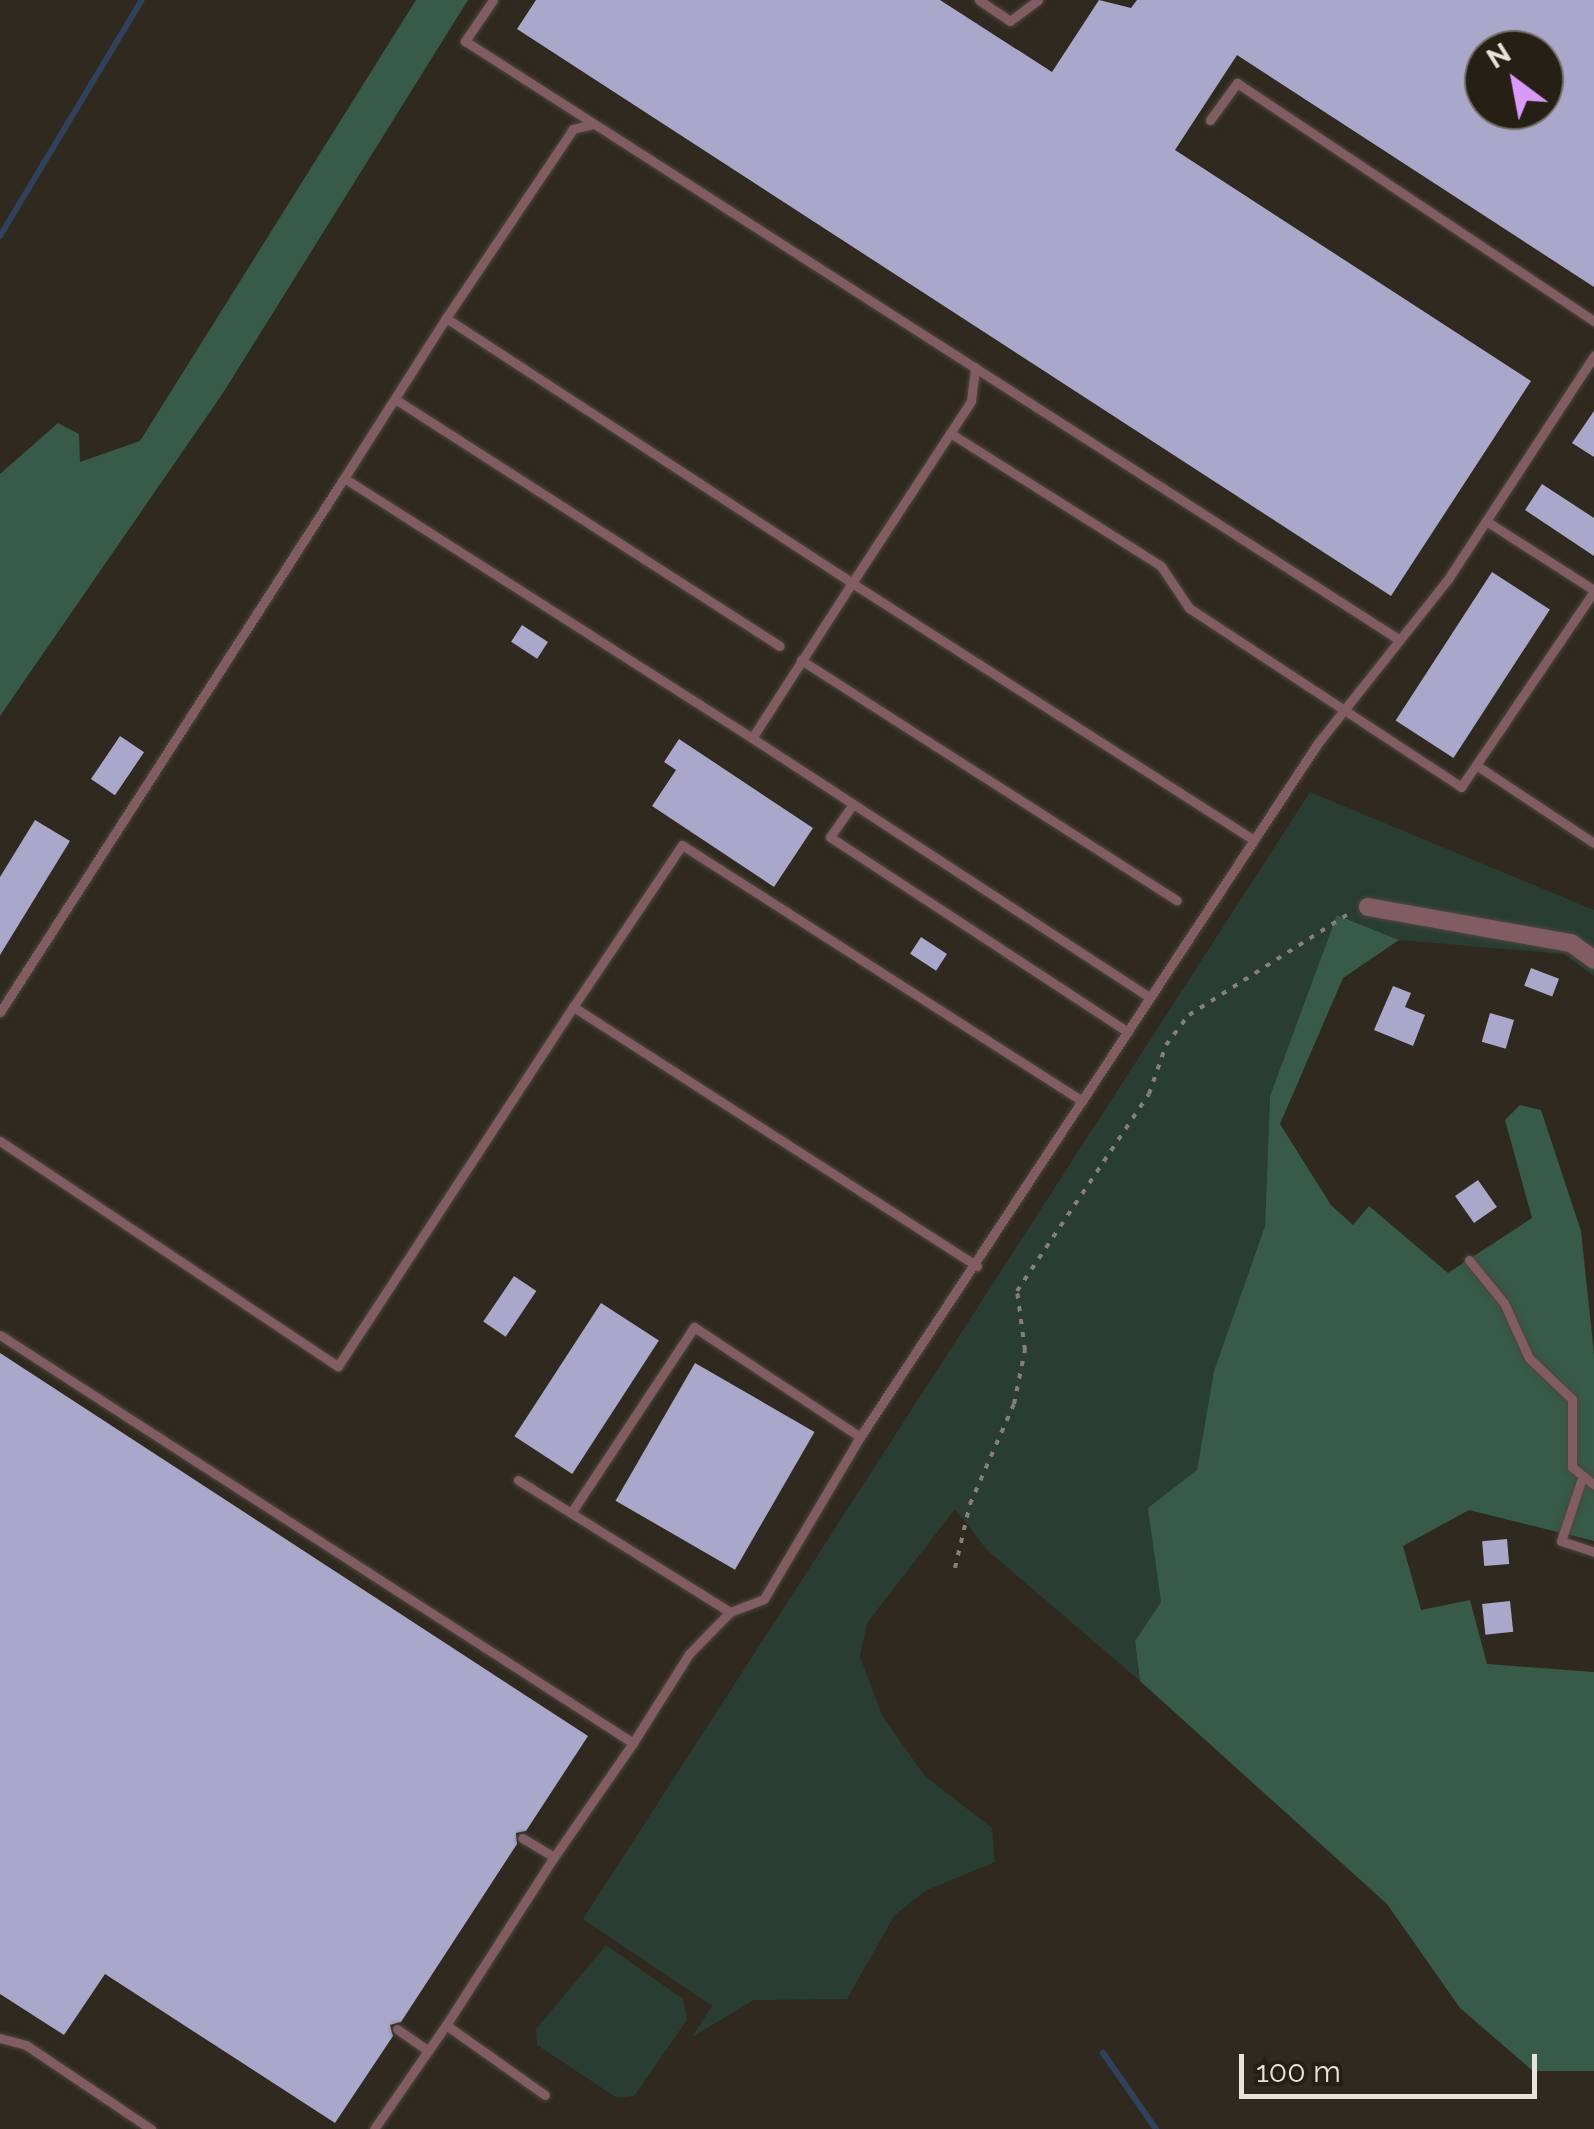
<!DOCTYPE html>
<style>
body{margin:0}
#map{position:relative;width:1594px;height:2129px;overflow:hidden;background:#2f291f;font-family:Raleway,sans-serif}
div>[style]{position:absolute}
.green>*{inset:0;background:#293d33}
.forest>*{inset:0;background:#375a49}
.stream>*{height:6px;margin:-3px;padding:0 3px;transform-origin:3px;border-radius:3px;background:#2f415b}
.building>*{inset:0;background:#a9a7ca;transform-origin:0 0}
.path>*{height:4px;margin-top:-2px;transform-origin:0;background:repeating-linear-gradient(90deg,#858078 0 5px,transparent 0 13px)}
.roads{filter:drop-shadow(0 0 2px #4c473d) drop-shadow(0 0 2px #4c473d)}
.lane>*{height:9px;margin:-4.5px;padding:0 4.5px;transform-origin:4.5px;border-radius:4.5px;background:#815c63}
.street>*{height:18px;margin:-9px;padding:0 9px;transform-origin:9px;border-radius:9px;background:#815c63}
span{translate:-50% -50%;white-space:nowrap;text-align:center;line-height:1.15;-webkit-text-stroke:10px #251f16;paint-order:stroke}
.north{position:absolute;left:1464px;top:30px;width:100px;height:100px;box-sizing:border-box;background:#251f16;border:2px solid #726d65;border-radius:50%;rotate:328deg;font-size:28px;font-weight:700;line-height:40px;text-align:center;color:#e6e2dc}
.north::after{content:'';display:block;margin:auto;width:35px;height:45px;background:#d99af7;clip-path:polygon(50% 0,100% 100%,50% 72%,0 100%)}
.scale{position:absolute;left:1239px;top:2054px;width:298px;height:45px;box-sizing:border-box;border:5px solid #e6e2dc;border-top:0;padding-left:12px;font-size:30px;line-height:35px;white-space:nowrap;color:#e6e2dc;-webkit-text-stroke:8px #251f16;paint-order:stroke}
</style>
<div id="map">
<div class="green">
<i style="clip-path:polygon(1310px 792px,1594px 910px,1594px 976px,1564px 954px,1399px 940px,1338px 915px,1270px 1096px,1265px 1226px,1214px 1371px,1197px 1471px,1149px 1508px,1161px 1602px,1135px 1641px,1140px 1681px,987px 1550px,955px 1509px,867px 1623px,860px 1657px,883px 1717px,925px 1776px,992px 1828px,995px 1862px,925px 1891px,894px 1916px,847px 1999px,754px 2000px,692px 2037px,712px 2006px,583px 1919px)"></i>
<i style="clip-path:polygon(606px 1945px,683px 1999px,687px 2020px,634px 2096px,617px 2098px,537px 2045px,536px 2029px)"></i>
</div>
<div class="forest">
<i style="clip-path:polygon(416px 0,468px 0,223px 393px,0 716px,0 474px,58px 423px,79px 434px,80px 462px,140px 441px)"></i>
<i style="clip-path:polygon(1337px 915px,1399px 940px,1343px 978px,1280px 1124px,1331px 1205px,1353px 1225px,1369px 1206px,1448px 1273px,1532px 1218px,1505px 1120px,1520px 1105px,1541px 1110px,1581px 1231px,1594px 1354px,1594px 1541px,1469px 1510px,1403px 1546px,1421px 1610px,1470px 1600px,1487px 1664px,1594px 1672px,1594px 2071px,1533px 2071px,1460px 2008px,1387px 1904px,1140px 1681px,1135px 1641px,1161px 1602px,1148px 1508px,1197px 1470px,1214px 1371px,1265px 1226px,1270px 1096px)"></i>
</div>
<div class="stream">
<i style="left:0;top:236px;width:275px;rotate:-59deg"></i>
<i style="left:1103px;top:2053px;width:93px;rotate:55.1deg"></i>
</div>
<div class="building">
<i style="clip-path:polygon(evenodd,536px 0,940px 0,1052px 72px,1099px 0,1131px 8px,1137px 0,1594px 0,1594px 287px,1237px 55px,1175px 150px,1531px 381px,1391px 596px,517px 29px,536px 0,1484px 50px,1544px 50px,1544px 110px,1484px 110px,1484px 50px)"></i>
<i style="clip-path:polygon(1594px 411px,1594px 457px,1572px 443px)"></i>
<i style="clip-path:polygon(1542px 484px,1594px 518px,1594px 556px,1525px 510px)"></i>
<i style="left:1492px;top:572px;width:69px;height:177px;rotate:33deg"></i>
<i style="left:522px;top:625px;width:31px;height:20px;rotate:33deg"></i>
<i style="left:120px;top:736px;width:29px;height:52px;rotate:34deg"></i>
<i style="clip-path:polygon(679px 739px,813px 828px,774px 887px,652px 806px,676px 770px,664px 762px)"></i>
<i style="clip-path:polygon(35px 820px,70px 841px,0 955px,0 877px)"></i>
<i style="left:921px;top:937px;width:31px;height:20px;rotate:33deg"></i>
<i style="left:1531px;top:968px;width:30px;height:19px;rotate:21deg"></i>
<i style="clip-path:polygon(1393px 986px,1411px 993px,1405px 1007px,1425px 1015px,1413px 1046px,1374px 1030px)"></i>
<i style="left:1490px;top:1013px;width:25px;height:30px;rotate:16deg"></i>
<i style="left:1478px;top:1180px;width:33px;height:28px;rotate:55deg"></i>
<i style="left:514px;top:1276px;width:27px;height:55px;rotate:34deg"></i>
<i style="left:601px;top:1303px;width:69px;height:159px;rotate:33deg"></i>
<i style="clip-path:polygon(0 1353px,588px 1736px,526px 1831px,516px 1833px,517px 1844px,401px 2022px,390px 2025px,393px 2036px,335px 2123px,105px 1974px,64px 2035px,0 1994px)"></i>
<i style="left:695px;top:1363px;width:138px;height:159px;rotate:30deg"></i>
<i style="left:1507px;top:1539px;width:25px;height:25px;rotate:85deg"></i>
<i style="left:1510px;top:1601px;width:31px;height:28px;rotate:84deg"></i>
</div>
<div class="path">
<i style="left:955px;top:1568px;width:66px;rotate:-76.8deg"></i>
<i style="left:970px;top:1504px;width:109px;rotate:-66.3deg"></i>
<i style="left:1014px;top:1404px;width:55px;rotate:-78.5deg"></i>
<i style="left:1025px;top:1350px;width:60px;rotate:-97.7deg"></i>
<i style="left:1017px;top:1291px;width:237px;rotate:-56.2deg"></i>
<i style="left:1149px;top:1094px;width:52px;rotate:-70.9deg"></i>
<i style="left:1166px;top:1045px;width:38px;rotate:-53deg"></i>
<i style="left:1189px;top:1015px;width:191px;rotate:-32.4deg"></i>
</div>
<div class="roads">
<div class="lane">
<i style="left:493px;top:0;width:50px;rotate:124.3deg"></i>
<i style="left:465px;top:41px;width:1110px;rotate:32.65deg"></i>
<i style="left:979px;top:0;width:37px;rotate:34deg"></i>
<i style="left:1010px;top:21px;width:35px;rotate:-37deg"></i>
<i style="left:1210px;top:120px;width:46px;rotate:-53.9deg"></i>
<i style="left:1237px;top:83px;width:429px;rotate:33.7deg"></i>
<i style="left:594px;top:124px;width:22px;rotate:167deg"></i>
<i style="left:573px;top:129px;width:228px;rotate:123.9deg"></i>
<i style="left:446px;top:318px;width:485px;rotate:33.1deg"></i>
<i style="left:852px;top:583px;width:217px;rotate:-56.8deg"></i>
<i style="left:971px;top:401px;width:34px;rotate:-83deg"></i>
<i style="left:446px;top:318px;width:190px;rotate:122.5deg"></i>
<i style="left:344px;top:478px;width:484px;rotate:32.5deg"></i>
<i style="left:752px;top:738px;width:184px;rotate:-57.2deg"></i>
<i style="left:852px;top:583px;width:477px;rotate:32.6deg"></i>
<i style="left:395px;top:399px;width:457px;rotate:32.7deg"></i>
<i style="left:950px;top:433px;width:249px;rotate:32.2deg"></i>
<i style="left:1161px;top:566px;width:50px;rotate:56.3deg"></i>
<i style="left:1189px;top:608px;width:326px;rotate:33.3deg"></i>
<i style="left:1461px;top:787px;width:237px;rotate:-55.8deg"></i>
<i style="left:1486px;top:521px;width:128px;rotate:32.6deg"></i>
<i style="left:801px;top:660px;width:446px;rotate:32.6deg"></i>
<i style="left:752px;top:738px;width:475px;rotate:33.1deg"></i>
<i style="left:1476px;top:765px;width:141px;rotate:33.5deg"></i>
<i style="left:853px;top:804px;width:40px;rotate:124.9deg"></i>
<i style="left:830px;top:837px;width:356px;rotate:33.2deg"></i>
<i style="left:0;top:1012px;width:635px;rotate:-57.21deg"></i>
<i style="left:0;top:1141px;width:406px;rotate:33.7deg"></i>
<i style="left:338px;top:1366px;width:429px;rotate:-56.8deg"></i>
<i style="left:1469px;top:1260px;width:55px;rotate:50.9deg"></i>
<i style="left:1504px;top:1303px;width:60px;rotate:65.6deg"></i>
<i style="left:1529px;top:1358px;width:59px;rotate:43.6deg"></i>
<i style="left:1572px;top:1399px;width:68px;rotate:90deg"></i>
<i style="left:1572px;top:1467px;width:28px;rotate:39deg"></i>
<i style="left:977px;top:1266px;width:480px;rotate:-147.3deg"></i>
<i style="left:573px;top:1007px;width:195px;rotate:-56.1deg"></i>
<i style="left:682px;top:845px;width:475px;rotate:32.6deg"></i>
<i style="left:0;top:1335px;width:753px;rotate:32.8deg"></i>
<i style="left:633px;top:1743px;width:139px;rotate:124.7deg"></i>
<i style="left:860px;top:1437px;width:832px;rotate:-56.58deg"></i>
<i style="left:1318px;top:743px;width:209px;rotate:-51.6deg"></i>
<i style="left:1448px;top:579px;width:267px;rotate:-56.8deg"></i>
<i style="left:518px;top:1480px;width:250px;rotate:31.9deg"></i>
<i style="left:730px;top:1612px;width:59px;rotate:134.3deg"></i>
<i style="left:689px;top:1654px;width:105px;rotate:122.2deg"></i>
<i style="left:1581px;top:1481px;width:63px;rotate:108.4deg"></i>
<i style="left:1561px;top:1541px;width:35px;rotate:18deg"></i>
<i style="left:571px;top:1513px;width:223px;rotate:-56.5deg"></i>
<i style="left:694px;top:1327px;width:199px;rotate:33.5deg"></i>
<i style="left:860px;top:1437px;width:188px;rotate:120.7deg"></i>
<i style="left:764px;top:1599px;width:36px;rotate:159deg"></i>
<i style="left:446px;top:2025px;width:200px;rotate:-57.3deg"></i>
<i style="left:554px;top:1857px;width:37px;rotate:-149deg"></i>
<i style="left:397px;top:2029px;width:38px;rotate:35deg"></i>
<i style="left:0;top:2038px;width:27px;rotate:15deg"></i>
<i style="left:26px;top:2045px;width:151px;rotate:33.9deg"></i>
<i style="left:374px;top:2129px;width:126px;rotate:-55.3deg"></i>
<i style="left:446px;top:2025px;width:121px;rotate:35.3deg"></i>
</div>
<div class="street">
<i style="left:1368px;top:907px;width:206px;rotate:10.1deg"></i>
<i style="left:1571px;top:943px;width:29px;rotate:36deg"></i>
</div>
</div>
<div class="north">N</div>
<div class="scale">100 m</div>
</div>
